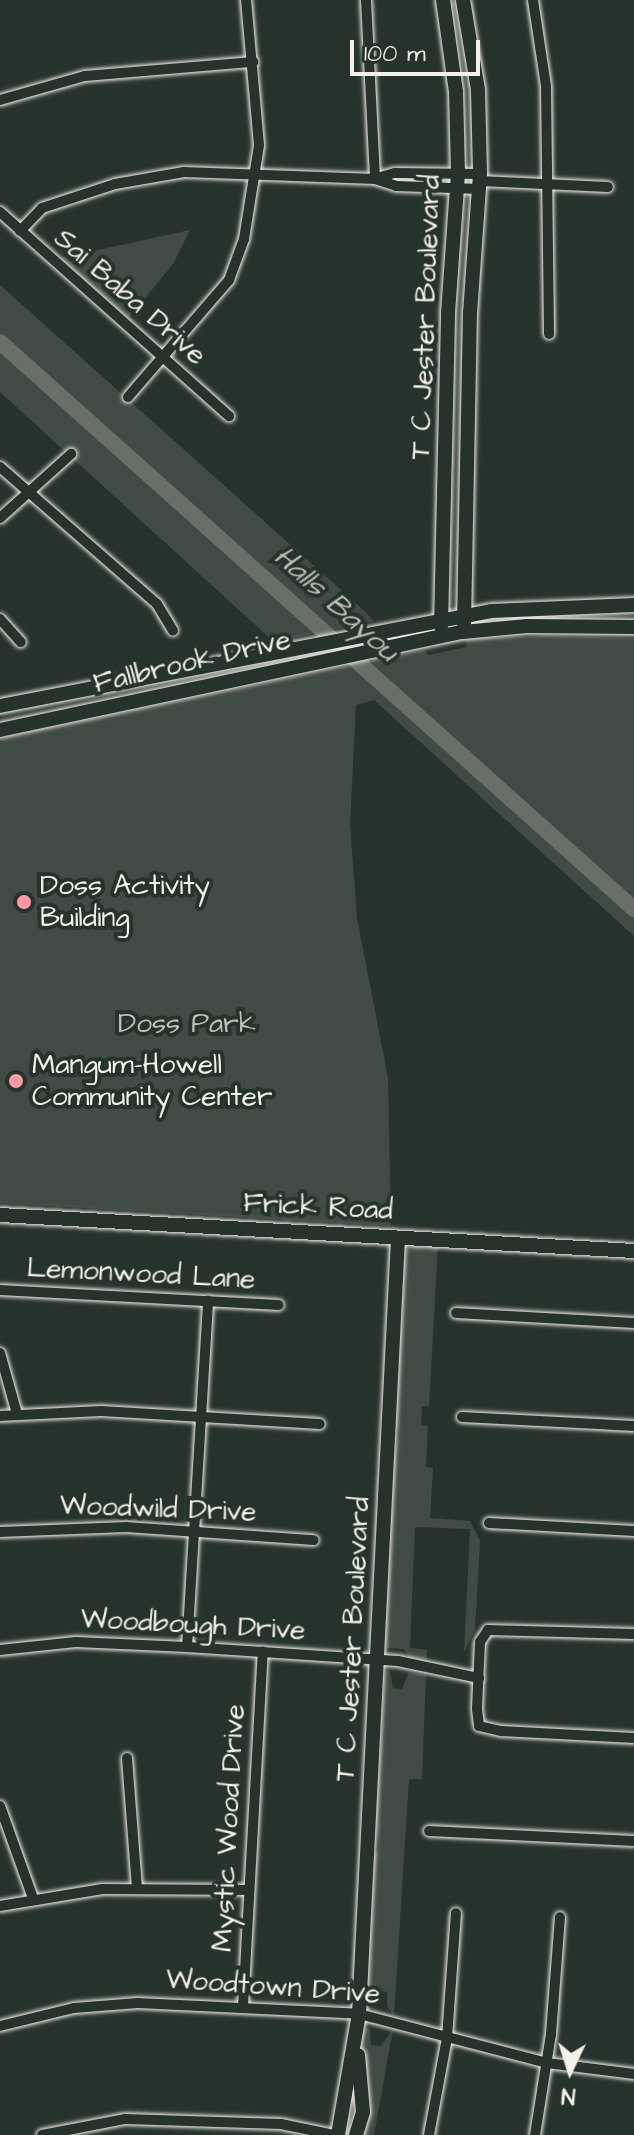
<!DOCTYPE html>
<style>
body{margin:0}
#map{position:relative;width:634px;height:2135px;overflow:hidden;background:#26332d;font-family:"Architects Daughter",sans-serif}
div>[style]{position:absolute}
.green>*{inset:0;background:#414b45}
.river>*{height:16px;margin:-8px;padding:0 8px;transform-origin:8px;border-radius:8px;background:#676f68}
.roads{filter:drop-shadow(0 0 2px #f4f1e8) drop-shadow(0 0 2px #f4f1e8)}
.street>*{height:10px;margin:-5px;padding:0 5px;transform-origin:5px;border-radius:5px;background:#26332d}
.secondary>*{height:14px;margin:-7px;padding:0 7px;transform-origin:7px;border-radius:7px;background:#26332d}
.dots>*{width:22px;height:22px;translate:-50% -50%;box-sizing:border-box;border:4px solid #26332d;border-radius:50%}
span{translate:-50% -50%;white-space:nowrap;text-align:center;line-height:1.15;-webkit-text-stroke:8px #26332d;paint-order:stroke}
.street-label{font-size:28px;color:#f4f1e8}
.poi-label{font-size:28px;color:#f4f1e8}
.left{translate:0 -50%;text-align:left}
.park-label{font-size:28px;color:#bebfb7}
.water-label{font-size:30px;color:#bcbdb5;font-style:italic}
.north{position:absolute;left:530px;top:2031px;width:80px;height:80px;-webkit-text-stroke:6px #26332d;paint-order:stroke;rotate:184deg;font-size:22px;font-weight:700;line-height:32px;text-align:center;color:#f4f1e8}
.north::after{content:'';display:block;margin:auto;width:28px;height:36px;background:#f4f1e8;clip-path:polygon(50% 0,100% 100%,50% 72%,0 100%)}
.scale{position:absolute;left:350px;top:40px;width:130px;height:36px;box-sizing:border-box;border:4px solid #f4f1e8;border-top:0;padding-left:10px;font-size:24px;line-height:28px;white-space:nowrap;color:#f4f1e8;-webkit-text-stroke:6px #26332d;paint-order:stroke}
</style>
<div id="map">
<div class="green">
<i style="clip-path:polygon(190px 230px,173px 264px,128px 319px,61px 258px)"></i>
<i style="clip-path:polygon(0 285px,360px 607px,374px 621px,274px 642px,0 392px)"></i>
<i style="clip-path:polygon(544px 636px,634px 638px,634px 936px,374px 700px,356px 705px,350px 824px,357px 918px,388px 1078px,391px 1226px,0 1203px,0 738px,424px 650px,429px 655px,466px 647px,467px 639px)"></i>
<i style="clip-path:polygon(415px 1244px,438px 1245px,429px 1406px,422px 1406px,421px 1425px,428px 1426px,426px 1467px,433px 1468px,430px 1518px,470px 1521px,480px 1541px,475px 1630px,464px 1652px,470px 1529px,415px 1527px,410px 1648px,427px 1650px,427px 1664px,409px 1658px,404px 1649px,386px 1648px,383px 1637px,391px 1468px,399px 1434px,394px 1418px,402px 1252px)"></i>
<i style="clip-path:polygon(385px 1671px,390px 1671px,393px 1688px,402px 1689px,409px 1672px,426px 1675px,422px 1779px,409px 1779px,394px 2016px,387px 2006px,387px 1992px,378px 1990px,374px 2001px,366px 1994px,374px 1856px,379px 1848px,376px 1823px)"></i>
<i style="clip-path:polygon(365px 2028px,370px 2029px,371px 2045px,381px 2046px,393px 2029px,374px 2135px,363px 2135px,360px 2044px)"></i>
</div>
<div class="river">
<i style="left:0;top:342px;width:851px;rotate:41.81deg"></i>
</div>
<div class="roads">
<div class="street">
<i style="left:366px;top:0;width:179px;rotate:87.1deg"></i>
<i style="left:533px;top:0;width:87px;rotate:81.4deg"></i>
<i style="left:546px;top:86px;width:248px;rotate:89.3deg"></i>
<i style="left:0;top:100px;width:88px;rotate:-15.8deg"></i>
<i style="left:85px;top:76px;width:169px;rotate:-4.8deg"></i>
<i style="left:377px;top:178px;width:19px;rotate:-16deg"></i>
<i style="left:395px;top:173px;width:85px;rotate:0.7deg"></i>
<i style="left:480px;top:181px;width:128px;rotate:2.7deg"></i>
<i style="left:0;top:212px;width:307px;rotate:41.7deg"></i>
<i style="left:20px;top:231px;width:32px;rotate:-46deg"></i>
<i style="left:42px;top:208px;width:77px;rotate:-18.2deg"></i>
<i style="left:115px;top:184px;width:70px;rotate:-9.9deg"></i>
<i style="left:184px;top:172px;width:191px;rotate:2.1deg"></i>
<i style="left:375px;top:179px;width:22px;rotate:18deg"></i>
<i style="left:396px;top:186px;width:84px;rotate:2deg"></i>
<i style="left:128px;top:397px;width:155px;rotate:-49.2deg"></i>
<i style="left:229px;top:280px;width:44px;rotate:-69.9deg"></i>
<i style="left:244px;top:239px;width:95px;rotate:-80.9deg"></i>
<i style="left:259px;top:145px;width:146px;rotate:-95.1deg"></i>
<i style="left:0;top:467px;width:208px;rotate:41.1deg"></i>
<i style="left:157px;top:604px;width:31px;rotate:59deg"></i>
<i style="left:0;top:518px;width:96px;rotate:-42deg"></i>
<i style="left:0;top:619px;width:31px;rotate:48deg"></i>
<i style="left:0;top:1290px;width:279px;rotate:3.1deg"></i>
<i style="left:456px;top:1313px;width:178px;rotate:3.2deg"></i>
<i style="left:0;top:1353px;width:63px;rotate:74.4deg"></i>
<i style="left:0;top:1416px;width:101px;rotate:-2.8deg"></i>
<i style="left:101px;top:1411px;width:219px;rotate:3.4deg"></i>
<i style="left:462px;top:1417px;width:172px;rotate:3deg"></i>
<i style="left:489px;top:1523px;width:145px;rotate:3.2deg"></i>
<i style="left:0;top:1532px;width:126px;rotate:-2.3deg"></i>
<i style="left:126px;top:1527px;width:188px;rotate:4deg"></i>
<i style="left:634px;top:1634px;width:146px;rotate:-178.4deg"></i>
<i style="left:488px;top:1630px;width:14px;rotate:124deg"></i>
<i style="left:480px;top:1642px;width:67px;rotate:92.6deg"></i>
<i style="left:477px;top:1709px;width:17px;rotate:83deg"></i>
<i style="left:479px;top:1726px;width:23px;rotate:13deg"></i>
<i style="left:501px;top:1731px;width:133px;rotate:3deg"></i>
<i style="left:187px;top:1647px;width:347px;rotate:-86.5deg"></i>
<i style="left:0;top:1650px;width:76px;rotate:-6deg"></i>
<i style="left:76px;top:1642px;width:111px;rotate:2.6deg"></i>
<i style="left:187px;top:1647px;width:211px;rotate:3.8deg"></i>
<i style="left:398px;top:1661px;width:83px;rotate:11.9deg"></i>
<i style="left:127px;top:1758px;width:129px;rotate:85.6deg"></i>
<i style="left:0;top:1806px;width:98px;rotate:70.3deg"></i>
<i style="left:429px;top:1831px;width:205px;rotate:2.8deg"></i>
<i style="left:0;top:1906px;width:104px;rotate:-9.4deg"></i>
<i style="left:103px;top:1889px;width:146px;rotate:0.4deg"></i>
<i style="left:243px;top:2006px;width:355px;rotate:-86.8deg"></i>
<i style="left:0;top:2026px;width:76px;rotate:-13.7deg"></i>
<i style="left:74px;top:2008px;width:64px;rotate:-4.5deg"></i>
<i style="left:138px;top:2003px;width:221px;rotate:2.8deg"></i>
<i style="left:359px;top:2014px;width:194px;rotate:14.6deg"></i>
<i style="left:547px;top:2063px;width:88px;rotate:7.2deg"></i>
<i style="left:42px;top:2135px;width:85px;rotate:-10.9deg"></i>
<i style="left:125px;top:2119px;width:156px;rotate:1.8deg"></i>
<i style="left:281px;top:2124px;width:54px;rotate:11.7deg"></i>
<i style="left:429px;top:2135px;width:99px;rotate:-79.5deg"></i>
<i style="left:447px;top:2038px;width:125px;rotate:-85.9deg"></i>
<i style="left:535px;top:2135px;width:102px;rotate:-81deg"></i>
<i style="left:551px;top:2034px;width:117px;rotate:-85.6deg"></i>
</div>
<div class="secondary">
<i style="left:463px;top:0;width:91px;rotate:80.5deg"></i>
<i style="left:478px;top:90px;width:84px;rotate:88.6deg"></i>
<i style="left:480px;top:174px;width:138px;rotate:94.1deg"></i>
<i style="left:470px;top:312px;width:312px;rotate:91.1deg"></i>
<i style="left:441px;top:626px;width:313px;rotate:-88.7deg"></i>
<i style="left:448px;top:313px;width:140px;rotate:-85.9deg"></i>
<i style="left:458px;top:173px;width:81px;rotate:-91.4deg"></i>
<i style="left:456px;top:92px;width:93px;rotate:-98deg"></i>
<i style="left:0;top:706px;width:500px;rotate:-10.95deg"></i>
<i style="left:491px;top:611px;width:143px;rotate:-2.4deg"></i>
<i style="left:0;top:730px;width:473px;rotate:-12deg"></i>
<i style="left:463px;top:632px;width:64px;rotate:-5.4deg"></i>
<i style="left:527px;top:626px;width:107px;rotate:0.5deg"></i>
<i style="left:0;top:1215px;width:635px;rotate:3.25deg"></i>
<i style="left:338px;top:2135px;width:123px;rotate:-80.2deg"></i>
<i style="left:359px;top:2014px;width:777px;rotate:-87.12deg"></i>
<i style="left:356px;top:2135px;width:24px;rotate:-73deg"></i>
<i style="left:363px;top:2112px;width:57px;rotate:-95deg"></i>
</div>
</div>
<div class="dots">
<i style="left:24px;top:902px;background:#ff9aa2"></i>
<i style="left:16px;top:1081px;background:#ff9aa2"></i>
</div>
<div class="street-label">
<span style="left:130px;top:297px;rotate:41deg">Sai Baba Drive</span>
<span style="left:426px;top:317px;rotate:-88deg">T C Jester Boulevard</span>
<span style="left:192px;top:662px;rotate:-13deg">Fallbrook Drive</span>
<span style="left:318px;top:1207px;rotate:3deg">Frick Road</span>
<span style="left:141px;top:1274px;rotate:3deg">Lemonwood Lane</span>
<span style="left:158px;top:1509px;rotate:2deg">Woodwild Drive</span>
<span style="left:193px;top:1625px;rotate:3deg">Woodbough Drive</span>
<span style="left:353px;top:1639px;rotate:-87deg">T C Jester Boulevard</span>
<span style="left:229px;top:1828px;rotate:-87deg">Mystic Wood Drive</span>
<span style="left:273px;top:1987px;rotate:4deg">Woodtown Drive</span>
</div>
<div class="poi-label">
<span class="left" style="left:40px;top:902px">Doss Activity<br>Building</span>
<span class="left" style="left:32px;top:1081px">Mangum-Howell<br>Community Center</span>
</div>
<div class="park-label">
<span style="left:187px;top:1024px">Doss Park</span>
</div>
<div class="water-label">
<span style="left:336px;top:604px;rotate:42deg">Halls Bayou</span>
</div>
<div class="north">N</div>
<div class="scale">100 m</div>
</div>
